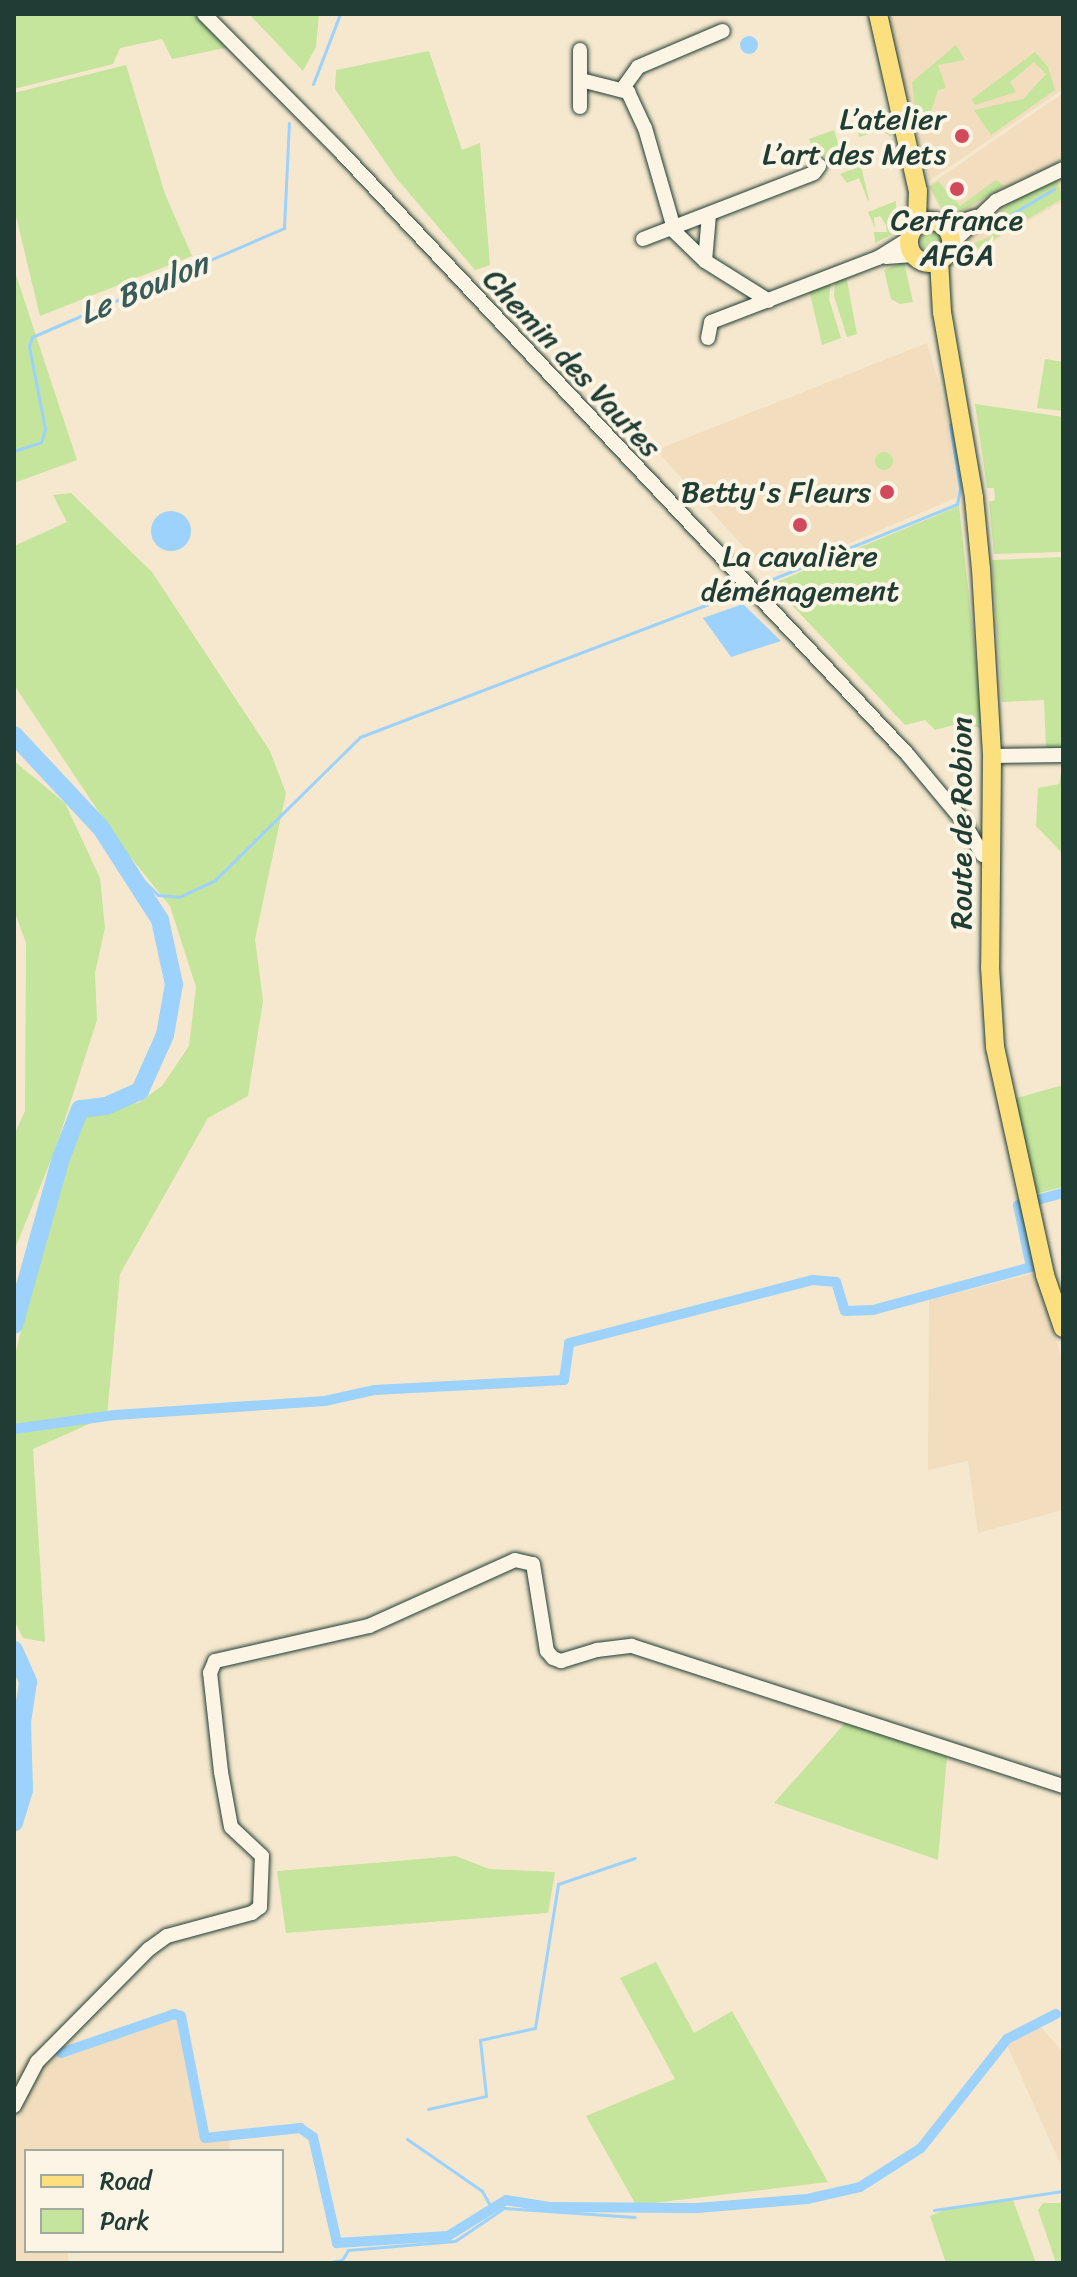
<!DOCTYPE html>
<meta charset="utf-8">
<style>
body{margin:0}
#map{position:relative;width:1077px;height:2277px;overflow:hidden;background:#f6e8ce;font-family:Sriracha,sans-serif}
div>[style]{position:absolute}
.built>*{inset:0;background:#f2debe}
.green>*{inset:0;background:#c5e49c}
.round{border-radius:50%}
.water>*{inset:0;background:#9cd2fb}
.stream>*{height:3px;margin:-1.5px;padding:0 1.5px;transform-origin:1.5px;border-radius:1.5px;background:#9cd2fb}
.canal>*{height:10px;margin:-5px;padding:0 5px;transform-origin:5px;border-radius:5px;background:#9cd2fb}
.river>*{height:18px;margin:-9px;padding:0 9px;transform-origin:9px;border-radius:9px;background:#9cd2fb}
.roads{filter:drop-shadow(0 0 2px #1f3d34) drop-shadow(0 0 2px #1f3d34)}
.minor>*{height:14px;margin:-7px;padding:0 7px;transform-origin:7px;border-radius:7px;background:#fcf5e5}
.major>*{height:18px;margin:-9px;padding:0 9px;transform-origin:9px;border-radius:9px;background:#fce080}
.major>.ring{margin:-9px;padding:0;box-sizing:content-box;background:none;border:18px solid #fce080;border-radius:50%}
.dots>*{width:22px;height:22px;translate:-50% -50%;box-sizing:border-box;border:4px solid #fcf5e5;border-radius:50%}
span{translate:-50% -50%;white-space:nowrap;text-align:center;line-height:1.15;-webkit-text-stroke:8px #fcf5e5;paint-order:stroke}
.poi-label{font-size:30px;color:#1f3d34}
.right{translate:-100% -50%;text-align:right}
.street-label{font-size:30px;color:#1f3d34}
.water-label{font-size:32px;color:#385b5c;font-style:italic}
.frame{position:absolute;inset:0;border:16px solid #1f3d34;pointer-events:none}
.legend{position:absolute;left:24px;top:2149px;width:260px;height:104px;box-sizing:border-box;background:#fcf5e5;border:2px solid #a4ab9e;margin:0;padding:10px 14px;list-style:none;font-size:24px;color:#1f3d34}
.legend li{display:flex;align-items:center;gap:16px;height:40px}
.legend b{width:40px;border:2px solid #a4ab9e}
</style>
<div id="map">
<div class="built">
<i style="clip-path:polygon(886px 14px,1063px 14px,1063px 89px,929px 181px)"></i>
<i style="clip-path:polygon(1063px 93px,1063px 201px,947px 268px,958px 242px,928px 186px)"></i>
<i style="clip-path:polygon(927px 343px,945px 404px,958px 497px,780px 573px,768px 561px,756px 561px,656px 450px)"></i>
<i style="clip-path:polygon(1034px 1273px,1063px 1362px,1063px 1510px,978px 1533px,968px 1461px,928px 1470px,929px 1300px)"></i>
<i style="clip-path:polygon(179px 2018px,203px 2140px,229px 2138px,230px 2151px,26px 2151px,26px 2251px,67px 2251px,69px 2263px,14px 2263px,14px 2076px,27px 2058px)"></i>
<i style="clip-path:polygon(1039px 2025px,1063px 2052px,1063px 2170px,1007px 2045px)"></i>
</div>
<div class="green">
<i style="clip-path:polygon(14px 14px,199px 14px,229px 47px,172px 59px,162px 39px,120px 48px,113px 64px,14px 89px)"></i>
<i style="clip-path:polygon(249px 14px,319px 14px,316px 47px,303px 71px)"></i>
<i style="clip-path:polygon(956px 45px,965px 60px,938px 65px,946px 88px,938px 90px,929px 117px,917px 124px,912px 82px)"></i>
<i style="clip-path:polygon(429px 51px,462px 150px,480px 143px,490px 265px,475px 270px,397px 179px,335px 89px,336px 70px)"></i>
<i style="clip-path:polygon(1035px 52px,1048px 67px,1055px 90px,991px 135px,974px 110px,1023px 99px,1046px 74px,1034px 62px,1010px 82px,1016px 92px,975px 105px,972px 99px)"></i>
<i style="clip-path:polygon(126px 65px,165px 194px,192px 256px,40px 316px,14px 208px,14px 93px)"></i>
<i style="clip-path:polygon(885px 106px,891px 137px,881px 130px,859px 137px,856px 112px,864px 116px)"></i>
<i style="clip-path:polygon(834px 130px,840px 150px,818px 160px,809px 139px)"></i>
<i style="clip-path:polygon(861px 166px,869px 200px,868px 201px,859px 178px,847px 183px,840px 174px)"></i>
<i style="clip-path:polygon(996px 180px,1005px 186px,952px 217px,946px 217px,930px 187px,938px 181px,960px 206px)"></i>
<i style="clip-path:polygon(1057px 181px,1063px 198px,965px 256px,969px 245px,992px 236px,989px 213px,997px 214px,1018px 197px)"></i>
<i style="clip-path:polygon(896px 201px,897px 232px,875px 243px,874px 232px,887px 232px,886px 225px,880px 216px,874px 218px,875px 229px,868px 212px)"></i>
<i class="round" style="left:921px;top:231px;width:22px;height:22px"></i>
<i style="clip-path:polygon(904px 262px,913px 302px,900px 304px,891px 299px,884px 270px)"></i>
<i style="clip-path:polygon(14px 269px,77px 460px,14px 483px)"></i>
<i style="clip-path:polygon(846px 275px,857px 334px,847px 337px,834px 296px,835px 281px)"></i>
<i style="clip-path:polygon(831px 280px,829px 299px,841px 338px,822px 345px,809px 290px)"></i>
<i style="clip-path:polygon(1045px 359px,1063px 362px,1063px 411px,1037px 408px)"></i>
<i style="clip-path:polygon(975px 404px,1063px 417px,1063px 552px,994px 554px,989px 502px,995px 500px,994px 488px,987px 488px)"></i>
<i class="round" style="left:875px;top:452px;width:18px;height:18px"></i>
<i style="clip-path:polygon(71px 493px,152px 572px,270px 751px,286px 793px,255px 939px,263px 1001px,248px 1096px,208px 1118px,120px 1274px,107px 1416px,33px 1449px,45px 1642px,23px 1638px,14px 1620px,14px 1360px,21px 1330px,82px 1113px,138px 1103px,162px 1086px,189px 1046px,196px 987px,170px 906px,123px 848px,14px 685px,14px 546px,67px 522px,53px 495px)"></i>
<i style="clip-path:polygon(959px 506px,982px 714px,980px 728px,962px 723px,935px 730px,925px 720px,905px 725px,772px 584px)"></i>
<i style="clip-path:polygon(1063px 557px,1063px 750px,1046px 750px,1044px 700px,1002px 702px,992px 560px)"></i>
<i style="clip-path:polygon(14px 761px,65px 803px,100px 878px,105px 928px,95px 973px,97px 1020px,55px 1150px,14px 1251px,14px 1135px,25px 1111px,26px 943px,14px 910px)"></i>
<i style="clip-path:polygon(1063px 761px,1063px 854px,1036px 826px,1038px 788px,1059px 784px)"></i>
<i style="clip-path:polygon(1063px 1085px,1063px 1187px,1035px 1194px,1013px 1099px)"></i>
<i style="clip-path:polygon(845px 1723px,947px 1757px,938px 1860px,774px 1803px)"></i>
<i style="clip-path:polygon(456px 1856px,489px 1869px,555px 1872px,548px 1913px,286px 1933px,277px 1871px)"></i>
<i style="clip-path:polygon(656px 1962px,694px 2033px,732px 2011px,828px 2182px,636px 2205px,586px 2116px,675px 2079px,620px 1978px)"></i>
<i style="clip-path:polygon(1013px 2200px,1036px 2263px,946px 2263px,930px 2216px,952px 2207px)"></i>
<i style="clip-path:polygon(1043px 2203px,1063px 2203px,1063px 2263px,1056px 2263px,1038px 2210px)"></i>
</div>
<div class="water">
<i class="round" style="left:740px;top:36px;width:18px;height:18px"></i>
<i class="round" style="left:151px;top:511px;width:40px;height:40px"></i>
<i style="clip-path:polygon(743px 604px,781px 641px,731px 657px,703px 618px)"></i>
</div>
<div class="stream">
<i style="left:313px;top:84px;width:75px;rotate:-68.9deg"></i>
<i style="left:998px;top:222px;width:65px;rotate:-30.5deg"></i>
<i style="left:14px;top:451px;width:28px;rotate:-18deg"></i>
<i style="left:41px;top:442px;width:14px;rotate:-73deg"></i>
<i style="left:45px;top:429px;width:85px;rotate:-100.9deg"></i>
<i style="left:29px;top:346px;width:9px;rotate:-72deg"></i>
<i style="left:32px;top:337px;width:275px;rotate:-23.4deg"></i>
<i style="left:284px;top:228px;width:105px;rotate:-87.3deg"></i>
<i style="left:770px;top:580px;width:202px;rotate:-22.1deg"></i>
<i style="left:957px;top:504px;width:16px;rotate:-79deg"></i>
<i style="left:960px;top:488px;width:64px;rotate:-99deg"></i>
<i style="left:131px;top:879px;width:10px;rotate:-6deg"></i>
<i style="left:141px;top:878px;width:24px;rotate:45deg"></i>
<i style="left:158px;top:895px;width:21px;rotate:5deg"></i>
<i style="left:179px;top:897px;width:38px;rotate:-25deg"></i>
<i style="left:214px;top:881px;width:205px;rotate:-44.6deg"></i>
<i style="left:360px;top:737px;width:410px;rotate:-20.9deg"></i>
<i style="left:428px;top:2109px;width:59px;rotate:-12.6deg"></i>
<i style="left:486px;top:2096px;width:56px;rotate:-96.1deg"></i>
<i style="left:480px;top:2040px;width:56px;rotate:-12.3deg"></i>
<i style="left:535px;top:2028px;width:146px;rotate:-80.9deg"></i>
<i style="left:558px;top:1884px;width:81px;rotate:-18.7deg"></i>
<i style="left:407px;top:2139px;width:91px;rotate:34.7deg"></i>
<i style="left:482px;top:2191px;width:21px;rotate:61deg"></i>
<i style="left:934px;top:2210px;width:130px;rotate:-8.4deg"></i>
<i style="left:324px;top:2263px;width:18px;rotate:-9deg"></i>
<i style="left:342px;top:2260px;width:12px;rotate:-59deg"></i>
<i style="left:348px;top:2250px;width:107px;rotate:-4.8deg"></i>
<i style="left:455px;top:2241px;width:59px;rotate:-34deg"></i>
<i style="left:504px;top:2208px;width:131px;rotate:3.9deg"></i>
</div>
<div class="canal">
<i style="left:14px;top:1429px;width:102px;rotate:-7.9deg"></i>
<i style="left:115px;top:1415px;width:210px;rotate:-3.8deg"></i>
<i style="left:325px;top:1401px;width:50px;rotate:-12.7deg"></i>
<i style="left:374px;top:1390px;width:190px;rotate:-3deg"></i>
<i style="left:564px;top:1380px;width:37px;rotate:-82deg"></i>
<i style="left:569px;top:1343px;width:252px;rotate:-14.5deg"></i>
<i style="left:813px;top:1280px;width:23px;rotate:5deg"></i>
<i style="left:836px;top:1282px;width:30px;rotate:73deg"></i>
<i style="left:845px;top:1311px;width:28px;rotate:-2deg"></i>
<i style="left:873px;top:1310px;width:164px;rotate:-15.2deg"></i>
<i style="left:1031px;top:1267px;width:63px;rotate:-101.8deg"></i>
<i style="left:1018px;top:1205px;width:47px;rotate:-14.9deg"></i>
<i style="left:61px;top:2053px;width:120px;rotate:-19deg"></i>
<i style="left:174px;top:2014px;width:7px;rotate:16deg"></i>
<i style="left:181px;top:2016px;width:124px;rotate:78.9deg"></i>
<i style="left:205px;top:2138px;width:96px;rotate:-6deg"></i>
<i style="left:300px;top:2128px;width:16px;rotate:35deg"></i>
<i style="left:313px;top:2137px;width:109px;rotate:77.2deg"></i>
<i style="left:337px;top:2243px;width:111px;rotate:-3.6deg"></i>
<i style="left:448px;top:2236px;width:68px;rotate:-31.8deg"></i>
<i style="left:506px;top:2200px;width:44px;rotate:9.2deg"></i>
<i style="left:549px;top:2207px;width:148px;rotate:0.4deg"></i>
<i style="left:697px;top:2208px;width:110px;rotate:-4.7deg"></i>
<i style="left:807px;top:2199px;width:54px;rotate:-12.8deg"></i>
<i style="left:860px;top:2187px;width:72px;rotate:-32.6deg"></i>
<i style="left:921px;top:2148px;width:139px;rotate:-51.7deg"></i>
<i style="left:1007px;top:2039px;width:55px;rotate:-27deg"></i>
</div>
<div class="river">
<i style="left:14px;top:735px;width:127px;rotate:46.9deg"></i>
<i style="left:101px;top:828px;width:109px;rotate:57.3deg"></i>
<i style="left:160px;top:920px;width:66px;rotate:77.7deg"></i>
<i style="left:174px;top:984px;width:52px;rotate:100deg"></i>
<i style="left:165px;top:1035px;width:61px;rotate:114.1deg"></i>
<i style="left:140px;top:1091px;width:37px;rotate:156deg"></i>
<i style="left:106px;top:1106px;width:26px;rotate:173deg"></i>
<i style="left:80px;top:1109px;width:53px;rotate:111.2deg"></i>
<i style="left:61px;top:1158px;width:173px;rotate:105.7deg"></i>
<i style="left:14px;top:1650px;width:35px;rotate:66deg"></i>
<i style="left:28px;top:1682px;width:40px;rotate:98.5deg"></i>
<i style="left:22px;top:1722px;width:68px;rotate:88.3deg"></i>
<i style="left:24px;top:1790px;width:34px;rotate:107deg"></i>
</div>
<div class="roads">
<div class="minor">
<i style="left:204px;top:14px;width:194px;rotate:45.2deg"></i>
<i style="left:341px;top:152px;width:828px;rotate:46.76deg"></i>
<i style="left:908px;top:755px;width:86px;rotate:50.2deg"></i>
<i style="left:963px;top:821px;width:39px;rotate:60deg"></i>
<i style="left:983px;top:855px;width:9px;rotate:27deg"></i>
<i style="left:580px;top:50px;width:57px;rotate:90deg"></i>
<i style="left:581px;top:80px;width:49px;rotate:14.3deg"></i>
<i style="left:628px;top:92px;width:40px;rotate:65deg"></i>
<i style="left:645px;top:128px;width:108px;rotate:73.9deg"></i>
<i style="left:675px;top:232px;width:42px;rotate:44deg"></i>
<i style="left:705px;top:261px;width:75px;rotate:32deg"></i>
<i style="left:623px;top:88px;width:26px;rotate:-54deg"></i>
<i style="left:638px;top:67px;width:92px;rotate:-23deg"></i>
<i style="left:944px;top:227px;width:33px;rotate:-18deg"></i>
<i style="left:643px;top:239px;width:183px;rotate:-21.1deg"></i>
<i style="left:814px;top:173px;width:9px;rotate:-54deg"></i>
<i style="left:950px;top:245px;width:64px;rotate:-43.7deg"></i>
<i style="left:996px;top:201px;width:74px;rotate:-25.5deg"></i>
<i style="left:886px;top:257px;width:27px;rotate:-4deg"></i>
<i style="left:705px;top:261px;width:47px;rotate:-85.1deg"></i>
<i style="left:708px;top:338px;width:16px;rotate:-79deg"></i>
<i style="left:711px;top:322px;width:179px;rotate:-21deg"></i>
<i style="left:878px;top:258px;width:36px;rotate:-32deg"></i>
<i style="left:992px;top:756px;width:71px;rotate:-0.8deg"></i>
<i style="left:14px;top:2106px;width:50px;rotate:-62.4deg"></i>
<i style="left:37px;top:2062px;width:159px;rotate:-45.3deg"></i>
<i style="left:149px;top:1949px;width:22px;rotate:-36deg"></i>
<i style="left:167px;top:1936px;width:88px;rotate:-15.1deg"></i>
<i style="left:252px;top:1913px;width:10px;rotate:-37deg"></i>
<i style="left:260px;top:1907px;width:51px;rotate:-87.8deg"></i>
<i style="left:262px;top:1856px;width:42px;rotate:-136.9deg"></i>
<i style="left:231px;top:1827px;width:56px;rotate:-100.3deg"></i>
<i style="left:221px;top:1772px;width:100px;rotate:-96.3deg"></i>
<i style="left:210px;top:1673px;width:13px;rotate:-67deg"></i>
<i style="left:215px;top:1661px;width:158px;rotate:-12.8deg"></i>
<i style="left:369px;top:1626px;width:160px;rotate:-24.3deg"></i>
<i style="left:515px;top:1560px;width:18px;rotate:13deg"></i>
<i style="left:533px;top:1564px;width:88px;rotate:80.9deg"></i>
<i style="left:547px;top:1651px;width:9px;rotate:49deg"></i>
<i style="left:553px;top:1658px;width:9px;rotate:21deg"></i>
<i style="left:561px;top:1661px;width:38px;rotate:-17deg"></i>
<i style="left:597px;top:1650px;width:35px;rotate:-7deg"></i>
<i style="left:632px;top:1646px;width:453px;rotate:18deg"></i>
</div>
<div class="major">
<i style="left:878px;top:14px;width:181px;rotate:77.3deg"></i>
<i style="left:918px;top:191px;width:34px;rotate:92deg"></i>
<i class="ring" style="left:909px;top:221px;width:24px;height:24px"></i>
<i style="left:939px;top:260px;width:52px;rotate:86.7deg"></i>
<i style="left:942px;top:312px;width:189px;rotate:80.2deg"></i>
<i style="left:974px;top:498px;width:71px;rotate:84.4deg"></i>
<i style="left:981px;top:569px;width:187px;rotate:86.6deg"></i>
<i style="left:992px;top:756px;width:211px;rotate:90.5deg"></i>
<i style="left:990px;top:967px;width:80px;rotate:86.4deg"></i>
<i style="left:995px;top:1047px;width:233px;rotate:77.6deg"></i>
<i style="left:1045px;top:1275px;width:56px;rotate:71.2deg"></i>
</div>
</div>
<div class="dots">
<i style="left:962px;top:136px;background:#d1495b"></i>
<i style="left:957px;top:189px;background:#d1495b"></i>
<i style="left:887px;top:492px;background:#d1495b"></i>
<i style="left:800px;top:525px;background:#d1495b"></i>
</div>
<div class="poi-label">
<span class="right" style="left:946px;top:136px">L’atelier<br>L’art des Mets</span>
<span style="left:957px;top:237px">Cerfrance<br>AFGA</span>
<span class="right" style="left:871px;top:492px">Betty's Fleurs</span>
<span style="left:800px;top:573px">La cavalière<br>déménagement</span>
</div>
<div class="street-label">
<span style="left:572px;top:363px;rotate:47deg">Chemin des Vautes</span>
<span style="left:961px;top:823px;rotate:-90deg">Route de Robion</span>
</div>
<div class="water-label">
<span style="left:144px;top:289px;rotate:-23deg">Le Boulon</span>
</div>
<div class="frame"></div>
<ul class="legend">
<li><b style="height:10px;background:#fce080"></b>Road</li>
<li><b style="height:22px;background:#c5e49c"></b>Park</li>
</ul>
</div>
